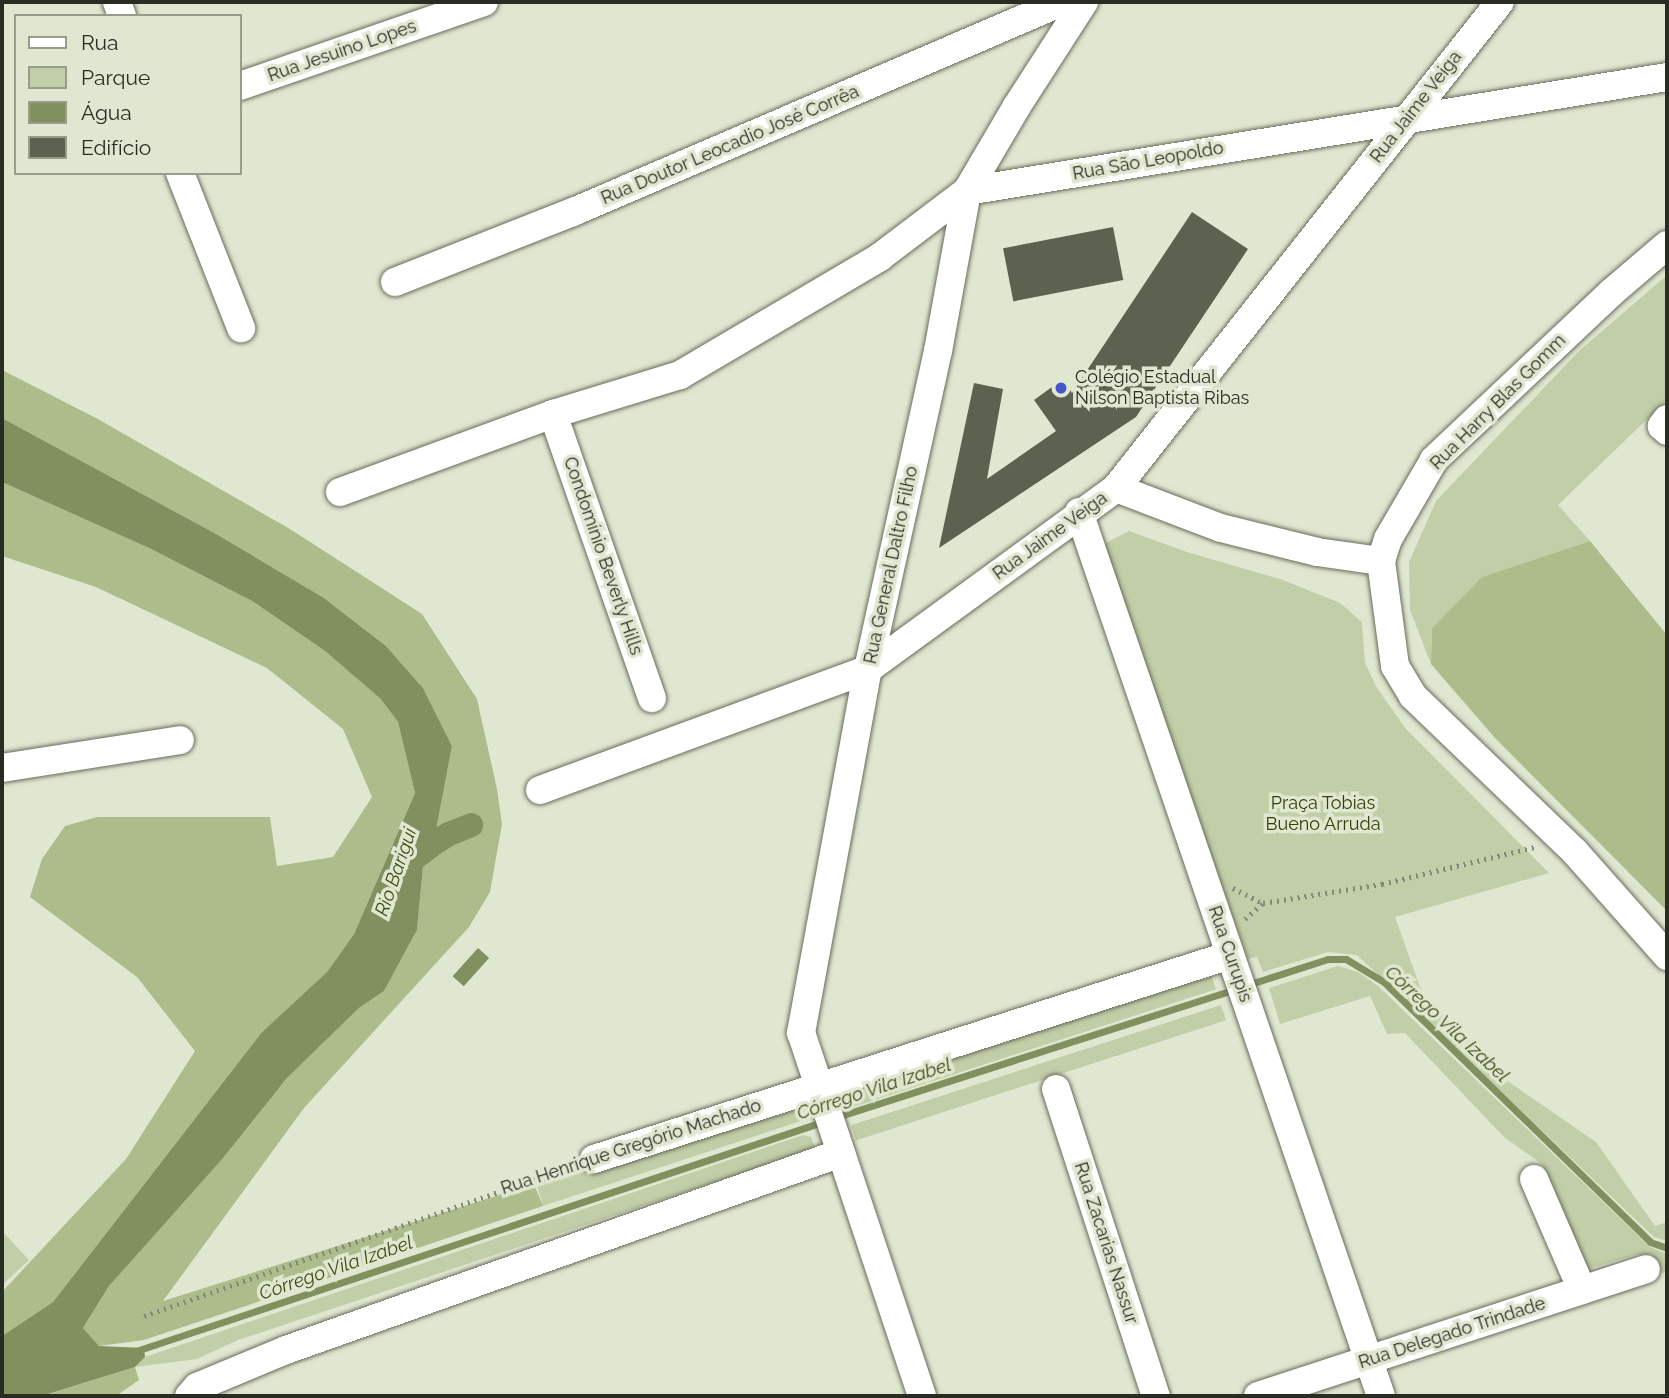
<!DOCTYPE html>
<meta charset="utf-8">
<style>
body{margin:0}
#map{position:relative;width:1669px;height:1398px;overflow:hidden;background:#e0e7d1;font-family:Raleway,sans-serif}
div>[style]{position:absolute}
.green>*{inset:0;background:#c2cea7;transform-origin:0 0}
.forest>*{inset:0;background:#adbc8a}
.water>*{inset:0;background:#829060;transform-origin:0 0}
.stream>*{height:7px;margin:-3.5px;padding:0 3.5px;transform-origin:3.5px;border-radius:3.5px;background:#829060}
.canal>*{height:24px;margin:-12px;padding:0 12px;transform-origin:12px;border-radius:12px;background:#829060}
.building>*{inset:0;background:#5c624f;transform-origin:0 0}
.path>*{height:4.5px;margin-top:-2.25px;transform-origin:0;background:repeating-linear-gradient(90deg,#84897a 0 2px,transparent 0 7px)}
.roads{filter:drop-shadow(0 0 2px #676d5a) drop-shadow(0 0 2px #676d5a)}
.minor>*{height:28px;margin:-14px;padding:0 14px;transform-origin:14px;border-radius:14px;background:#fff}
.dots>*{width:19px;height:19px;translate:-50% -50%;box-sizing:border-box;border:4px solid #e0e7d1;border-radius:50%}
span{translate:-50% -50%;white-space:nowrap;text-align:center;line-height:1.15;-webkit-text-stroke:7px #e0e7d1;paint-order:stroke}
.street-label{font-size:18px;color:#292c23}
.poi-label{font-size:18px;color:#292c23}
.left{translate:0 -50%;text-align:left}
.park-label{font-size:18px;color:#334005}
.water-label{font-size:19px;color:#3e4b13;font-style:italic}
.frame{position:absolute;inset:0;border:4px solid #292c23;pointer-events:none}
.legend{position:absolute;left:14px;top:14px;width:228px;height:161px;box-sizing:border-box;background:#e0e7d1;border:2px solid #979c8b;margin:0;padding:9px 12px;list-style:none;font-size:21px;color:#292c23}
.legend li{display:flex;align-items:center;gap:14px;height:35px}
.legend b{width:35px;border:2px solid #979c8b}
</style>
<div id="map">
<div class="green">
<i style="clip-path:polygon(1667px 275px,1667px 400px,1558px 505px,1590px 541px,1482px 577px,1432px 628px,1431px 664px,1410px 610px,1409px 562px,1436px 501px,1579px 351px)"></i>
<i style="clip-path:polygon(1129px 531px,1187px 552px,1280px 579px,1340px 603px,1362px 622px,1365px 663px,1377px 688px,1406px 729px,1549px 873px,1395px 917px,1422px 993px,1503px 1078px,1596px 1142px,1655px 1226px,1667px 1222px,1667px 1241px,1654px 1237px,1357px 955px,1328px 952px,1263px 972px,1257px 957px,1248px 959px,1102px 545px)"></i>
<i style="clip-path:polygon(1338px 966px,1358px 972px,1378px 986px,1650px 1247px,1667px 1254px,1667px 1272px,1662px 1273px,1638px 1254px,1584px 1270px,1542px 1164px,1504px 1137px,1405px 1033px,1387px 1034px,1370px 996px,1280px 1024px,1269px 988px)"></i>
<i style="left:1211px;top:974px;width:16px;height:395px;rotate:72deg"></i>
<i style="left:1221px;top:1005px;width:16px;height:389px;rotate:72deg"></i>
<i style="clip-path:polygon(792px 1105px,801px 1121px,543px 1206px,536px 1182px)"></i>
<i style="clip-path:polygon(803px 1135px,811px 1137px,814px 1146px,808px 1151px,238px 1340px,197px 1359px,135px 1367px,145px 1357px)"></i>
<i style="clip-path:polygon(2px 1231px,29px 1260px,2px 1285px)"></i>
</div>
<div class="forest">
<i style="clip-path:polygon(2px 370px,96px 418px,290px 529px,422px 614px,477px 699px,497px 789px,502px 824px,490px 892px,469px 927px,304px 1108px,163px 1301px,534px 1184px,543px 1206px,144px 1340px,99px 1346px,83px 1328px,109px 1286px,286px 1079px,359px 1008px,384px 991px,417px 930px,423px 867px,439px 855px,437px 825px,452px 746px,423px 688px,386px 646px,324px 598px,218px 535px,2px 418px)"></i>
<i style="clip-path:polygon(2px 482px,151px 549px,252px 601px,325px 651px,382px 699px,398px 722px,415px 793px,354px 934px,327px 972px,262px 1032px,53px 1302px,2px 1336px,2px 1292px,126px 1159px,195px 1051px,137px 977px,30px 897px,42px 859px,65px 826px,97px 817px,270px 817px,277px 866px,333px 857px,372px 797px,343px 729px,267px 668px,96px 587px,2px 556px)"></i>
<i style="clip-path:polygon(1590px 541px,1667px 635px,1667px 911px,1495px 738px,1431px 664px,1432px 628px,1482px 577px)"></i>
<i style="clip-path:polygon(135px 1367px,139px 1380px,116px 1396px,43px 1396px)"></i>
</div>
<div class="water">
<i style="clip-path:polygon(2px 418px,218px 535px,324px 598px,386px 646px,423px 688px,452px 746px,437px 825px,439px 855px,423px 867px,417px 930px,384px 991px,359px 1008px,286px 1079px,223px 1158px,109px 1286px,83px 1328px,99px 1346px,144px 1348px,145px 1357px,135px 1367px,42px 1396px,2px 1396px,2px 1336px,53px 1302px,262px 1032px,327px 972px,354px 934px,415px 793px,398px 722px,381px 699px,325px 651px,252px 601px,151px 549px,2px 482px)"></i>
<i style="left:478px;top:948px;width:15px;height:38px;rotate:42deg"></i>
</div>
<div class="stream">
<i style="left:1247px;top:985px;width:85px;rotate:-17.8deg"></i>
<i style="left:1328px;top:959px;width:18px"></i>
<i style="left:1346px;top:959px;width:44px;rotate:31.2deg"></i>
<i style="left:1384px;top:982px;width:372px;rotate:44.3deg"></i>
<i style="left:1650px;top:1242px;width:18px;rotate:19deg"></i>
<i style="left:837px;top:1117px;width:418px;rotate:-17.8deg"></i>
<i style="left:136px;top:1351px;width:726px;rotate:-18.46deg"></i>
</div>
<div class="canal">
<i style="left:411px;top:858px;width:45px;rotate:-32.3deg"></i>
<i style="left:449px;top:834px;width:24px;rotate:-22deg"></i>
</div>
<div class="building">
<i style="clip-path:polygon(1192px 212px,1248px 249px,1136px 417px,939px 548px,974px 383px,1003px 389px,987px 479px,1056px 431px,1034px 400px,1063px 379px,1072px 393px)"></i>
<i style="left:1113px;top:227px;width:54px;height:112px;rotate:79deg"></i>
</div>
<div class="path">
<i style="left:1233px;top:888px;width:34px;rotate:27deg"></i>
<i style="left:1245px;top:919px;width:24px;rotate:-42deg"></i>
<i style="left:1263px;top:903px;width:121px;rotate:-9.1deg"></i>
<i style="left:1382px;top:884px;width:157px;rotate:-13.6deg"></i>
<i style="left:144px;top:1316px;width:454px;rotate:-19.3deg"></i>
</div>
<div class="roads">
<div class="minor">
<i style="left:117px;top:2px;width:15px;rotate:70deg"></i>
<i style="left:240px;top:86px;width:258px;rotate:-19deg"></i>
<i style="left:180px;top:173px;width:167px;rotate:68.5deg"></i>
<i style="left:1667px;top:245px;width:72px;rotate:139.5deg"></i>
<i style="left:1612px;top:292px;width:245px;rotate:136.7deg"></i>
<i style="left:1434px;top:460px;width:91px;rotate:120.2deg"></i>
<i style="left:1388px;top:539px;width:23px;rotate:108deg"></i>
<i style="left:1381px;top:561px;width:106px;rotate:82.4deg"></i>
<i style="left:1395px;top:666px;width:35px;rotate:59deg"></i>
<i style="left:1413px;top:696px;width:225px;rotate:43.9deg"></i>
<i style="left:1575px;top:852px;width:139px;rotate:48.5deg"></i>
<i style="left:395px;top:282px;width:191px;rotate:-21.5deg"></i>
<i style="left:573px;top:212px;width:532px;rotate:-23.24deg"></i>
<i style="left:553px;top:414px;width:301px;rotate:70.8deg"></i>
<i style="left:1667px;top:419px;width:9px;rotate:126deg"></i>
<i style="left:1662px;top:426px;width:7px;rotate:45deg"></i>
<i style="left:1116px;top:488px;width:112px;rotate:20.9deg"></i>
<i style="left:1221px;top:528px;width:99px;rotate:14deg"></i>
<i style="left:1317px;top:552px;width:65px;rotate:8deg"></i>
<i style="left:340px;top:492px;width:227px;rotate:-20.1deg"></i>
<i style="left:553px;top:414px;width:133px;rotate:-17.1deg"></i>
<i style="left:680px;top:375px;width:232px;rotate:-30.5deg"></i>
<i style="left:880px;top:257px;width:109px;rotate:-37.2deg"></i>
<i style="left:967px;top:191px;width:709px;rotate:-9.25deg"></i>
<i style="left:1079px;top:512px;width:934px;rotate:71.14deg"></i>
<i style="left:2px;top:768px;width:180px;rotate:-8.9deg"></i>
<i style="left:540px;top:790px;width:350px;rotate:-20.2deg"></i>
<i style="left:868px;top:669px;width:307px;rotate:-36.1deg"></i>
<i style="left:1116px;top:488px;width:619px;rotate:-51.69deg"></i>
<i style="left:1056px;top:1089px;width:323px;rotate:72deg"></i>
<i style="left:594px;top:1159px;width:668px;rotate:-17.78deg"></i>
<i style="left:1534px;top:1179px;width:121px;rotate:66.6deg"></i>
<i style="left:189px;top:1396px;width:12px;rotate:-48deg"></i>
<i style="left:197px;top:1387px;width:96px;rotate:-22.6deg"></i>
<i style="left:286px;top:1350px;width:589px;rotate:-19.54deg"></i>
<i style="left:922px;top:1396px;width:383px;rotate:-108.4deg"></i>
<i style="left:801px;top:1033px;width:370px;rotate:-79.6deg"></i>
<i style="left:868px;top:669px;width:326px;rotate:-77.6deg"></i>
<i style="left:938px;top:351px;width:163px;rotate:-79.7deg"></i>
<i style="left:967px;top:191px;width:99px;rotate:-59.5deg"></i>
<i style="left:1017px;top:106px;width:124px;rotate:-57.2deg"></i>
<i style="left:1258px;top:1396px;width:408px;rotate:-18.1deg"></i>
</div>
</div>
<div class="dots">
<i style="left:1061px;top:388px;background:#4456ca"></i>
</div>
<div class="street-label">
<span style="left:342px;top:51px;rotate:-19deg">Rua Jesuino Lopes</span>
<span style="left:1416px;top:107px;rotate:-52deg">Rua Jaime Veiga</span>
<span style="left:730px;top:145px;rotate:-23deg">Rua Doutor Leocadio José Corrêa</span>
<span style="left:1148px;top:161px;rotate:-10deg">Rua São Leopoldo</span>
<span style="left:1498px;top:402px;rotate:-45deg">Rua Harry Blas Gomm</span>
<span style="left:1050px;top:536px;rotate:-36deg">Rua Jaime Veiga</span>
<span style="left:603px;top:556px;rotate:71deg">Condomínio Beverly Hills</span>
<span style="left:891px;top:565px;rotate:-78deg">Rua General Daltro Filho</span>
<span style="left:1230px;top:954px;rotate:71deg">Rua Curupis</span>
<span style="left:631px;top:1147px;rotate:-18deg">Rua Henrique Gregório Machado</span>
<span style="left:1106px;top:1243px;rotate:72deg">Rua Zacarias Nassur</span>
<span style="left:1452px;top:1333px;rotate:-18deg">Rua Delegado Trindade</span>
</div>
<div class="poi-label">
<span class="left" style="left:1075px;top:388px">Colégio Estadual<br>Nilson Baptista Ribas</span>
</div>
<div class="park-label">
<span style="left:1323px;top:814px">Praça Tobias<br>Bueno Arruda</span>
</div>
<div class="water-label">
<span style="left:396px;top:872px;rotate:-71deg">Rio Barigui</span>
<span style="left:1447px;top:1024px;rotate:43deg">Córrego Vila Izabel</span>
<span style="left:874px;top:1089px;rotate:-18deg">Córrego Vila Izabel</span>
<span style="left:336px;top:1268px;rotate:-19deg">Córrego Vila Izabel</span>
</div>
<div class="frame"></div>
<ul class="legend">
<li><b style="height:9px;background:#fff"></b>Rua</li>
<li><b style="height:19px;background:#c2cea7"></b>Parque</li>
<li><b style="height:19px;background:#829060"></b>Água</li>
<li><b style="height:19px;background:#5c624f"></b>Edifício</li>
</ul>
</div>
